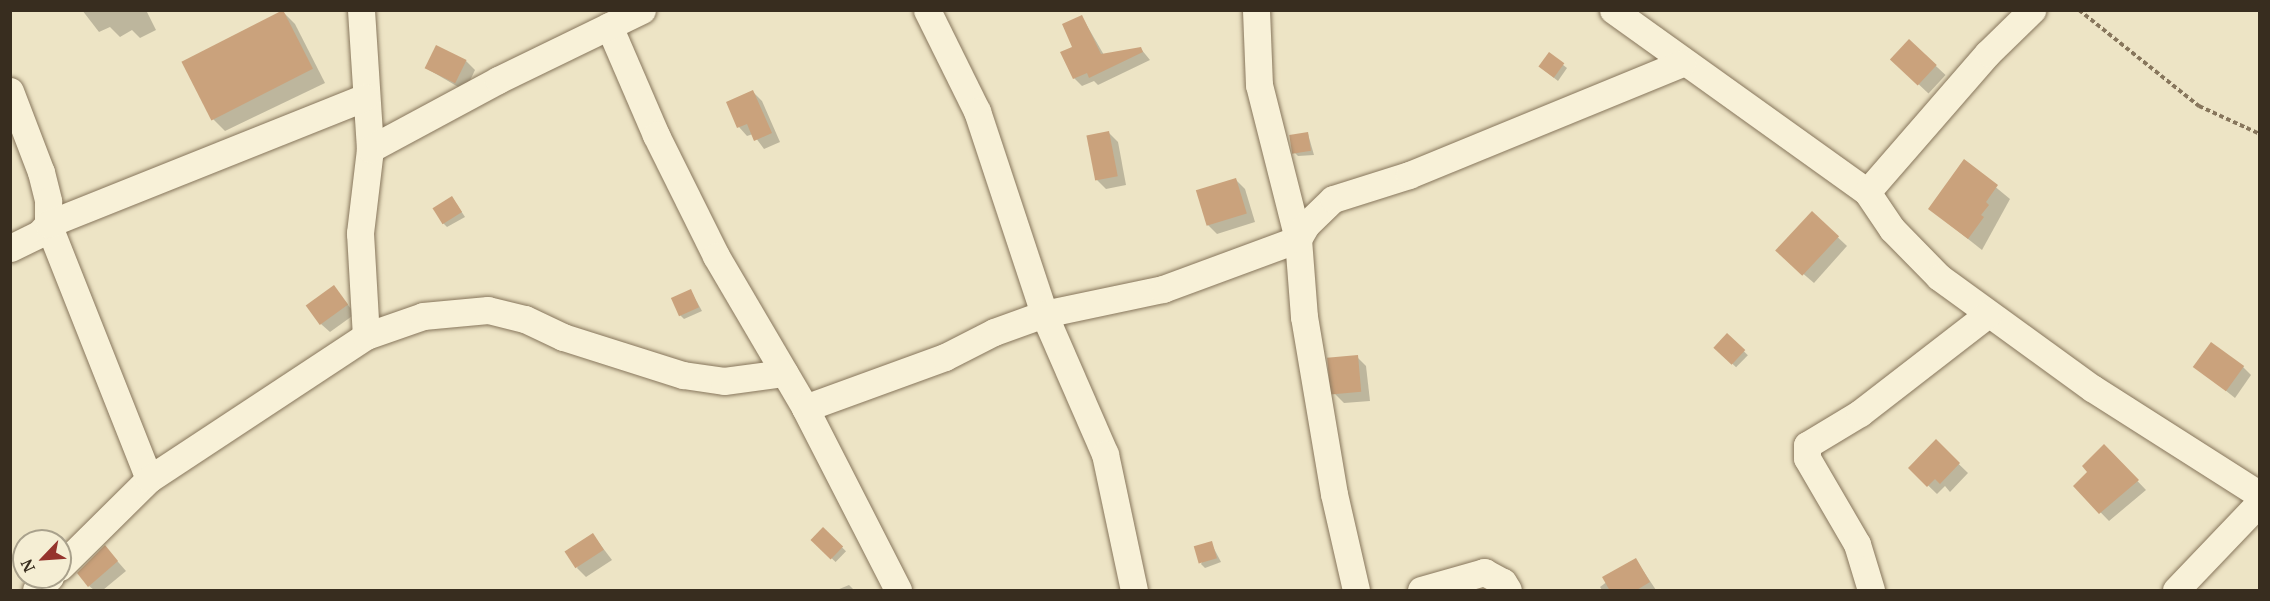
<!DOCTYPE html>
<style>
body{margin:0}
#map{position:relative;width:2270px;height:601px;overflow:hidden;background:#ede4c5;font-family:"PT Serif",serif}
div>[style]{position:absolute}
.shadow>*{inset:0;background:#0003;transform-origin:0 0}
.building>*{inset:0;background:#caa27c;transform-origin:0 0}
.path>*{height:4px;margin-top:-2px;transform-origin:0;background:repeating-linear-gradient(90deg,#87765c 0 4.5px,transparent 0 7.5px)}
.roads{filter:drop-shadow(0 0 2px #87765c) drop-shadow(0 0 2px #87765c)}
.street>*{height:27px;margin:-13.5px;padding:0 13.5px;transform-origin:13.5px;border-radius:13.5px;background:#f8f1d8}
span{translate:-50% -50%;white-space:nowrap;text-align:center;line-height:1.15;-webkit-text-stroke:5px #f5eed4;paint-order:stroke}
.frame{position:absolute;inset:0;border:12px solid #382d1f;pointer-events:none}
.north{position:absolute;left:12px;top:529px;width:60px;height:60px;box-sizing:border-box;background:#f5eed4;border:2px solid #a9a18c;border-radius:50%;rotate:245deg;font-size:16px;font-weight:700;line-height:24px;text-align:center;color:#382d1f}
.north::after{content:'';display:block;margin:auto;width:21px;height:27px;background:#95342d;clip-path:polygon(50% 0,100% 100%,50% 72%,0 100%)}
</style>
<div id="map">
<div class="shadow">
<i style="clip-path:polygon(82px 10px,146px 10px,156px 30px,140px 38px,132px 30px,120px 37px,110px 27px,99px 32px)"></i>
<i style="clip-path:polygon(282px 11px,295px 24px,325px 83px,225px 131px,212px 118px)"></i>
<i style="clip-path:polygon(1082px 17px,1104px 55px,1141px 49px,1150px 60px,1098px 85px,1094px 81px,1082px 86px,1074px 78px,1074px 47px)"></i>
<i style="left:1909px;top:41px;width:50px;height:25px;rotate:43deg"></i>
<i style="clip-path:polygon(1549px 54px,1567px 68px,1558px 81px,1544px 70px)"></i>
<i style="clip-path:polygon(466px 61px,475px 70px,465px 91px,426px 68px)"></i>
<i style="clip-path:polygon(753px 92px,762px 101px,780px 142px,764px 149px,753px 134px,747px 136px,739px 127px)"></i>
<i style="clip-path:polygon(1109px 133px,1118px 142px,1126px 185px,1106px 189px,1097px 180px)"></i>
<i style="clip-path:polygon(1308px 134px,1314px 155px,1298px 156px,1294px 152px)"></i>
<i style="clip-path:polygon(1964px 161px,2010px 199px,1982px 250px,1930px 209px)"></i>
<i style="clip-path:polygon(1236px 180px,1245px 189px,1255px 222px,1217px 234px,1208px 225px)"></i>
<i style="clip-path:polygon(452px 197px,465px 217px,447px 227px,443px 223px)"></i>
<i style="clip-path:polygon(1812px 213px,1847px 246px,1814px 283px,1786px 259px)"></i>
<i style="clip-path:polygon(334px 287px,355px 314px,330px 332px,321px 324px)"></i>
<i style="clip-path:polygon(691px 291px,702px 311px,684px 319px,680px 315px)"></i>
<i style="left:1727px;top:335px;width:29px;height:17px;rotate:44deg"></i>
<i style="clip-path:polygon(1357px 357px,1366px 366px,1370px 401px,1344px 403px,1335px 394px)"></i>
<i style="clip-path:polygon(2195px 366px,2243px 367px,2251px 375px,2235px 398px)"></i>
<i style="clip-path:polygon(1936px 442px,1968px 473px,1950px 492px,1945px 486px,1937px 494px,1910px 468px)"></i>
<i style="clip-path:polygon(2104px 446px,2146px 490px,2109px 521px,2075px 486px,2090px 472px)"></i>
<i style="left:823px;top:529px;width:32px;height:15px;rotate:44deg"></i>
<i style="clip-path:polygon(593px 535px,612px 560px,586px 577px,577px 568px)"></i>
<i style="clip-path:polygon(1211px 543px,1221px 562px,1205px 568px,1201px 564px)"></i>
<i style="clip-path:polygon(105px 547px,126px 571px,103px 590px,94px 590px,89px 586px)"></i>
<i style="clip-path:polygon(1636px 560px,1656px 590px,1602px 590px,1600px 587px)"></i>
<i style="clip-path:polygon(849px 585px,854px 590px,837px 590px)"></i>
</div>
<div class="building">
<i style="left:283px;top:10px;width:66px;height:114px;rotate:63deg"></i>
<i style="clip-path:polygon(1082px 15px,1101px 54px,1141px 47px,1143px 52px,1089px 78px,1087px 73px,1073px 79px,1060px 52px,1072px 47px,1062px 24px)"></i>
<i style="left:1909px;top:39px;width:38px;height:28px;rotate:43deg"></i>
<i style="left:436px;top:45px;width:34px;height:26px;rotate:26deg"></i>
<i style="left:1549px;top:52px;width:19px;height:18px;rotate:36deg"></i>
<i style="clip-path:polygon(753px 90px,772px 133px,754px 141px,747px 124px,737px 128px,726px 102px)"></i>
<i style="left:1109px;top:131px;width:46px;height:23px;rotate:79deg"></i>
<i style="left:1308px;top:132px;width:19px;height:19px;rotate:81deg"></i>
<i style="clip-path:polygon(1964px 159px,1998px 185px,1986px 202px,1989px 205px,1981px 215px,1984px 217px,1968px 239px,1928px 209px)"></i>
<i style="left:1236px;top:178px;width:37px;height:42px;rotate:73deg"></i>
<i style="left:452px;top:196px;width:19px;height:23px;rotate:58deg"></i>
<i style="left:1812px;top:211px;width:37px;height:54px;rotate:43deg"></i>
<i style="left:334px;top:285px;width:24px;height:35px;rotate:54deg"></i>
<i style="left:691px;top:289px;width:20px;height:22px;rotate:66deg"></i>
<i style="left:1727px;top:333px;width:25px;height:20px;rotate:43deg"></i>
<i style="left:2211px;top:342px;width:41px;height:31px;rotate:36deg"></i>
<i style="left:1358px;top:355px;width:37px;height:31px;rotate:85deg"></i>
<i style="clip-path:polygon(1936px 439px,1960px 463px,1940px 484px,1935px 479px,1927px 487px,1908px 468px)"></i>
<i style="clip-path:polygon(2104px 444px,2139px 480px,2099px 514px,2073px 486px,2087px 472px,2082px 466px)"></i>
<i style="left:823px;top:527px;width:28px;height:18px;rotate:44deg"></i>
<i style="left:593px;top:533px;width:20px;height:34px;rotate:57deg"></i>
<i style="left:1212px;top:541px;width:18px;height:19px;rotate:74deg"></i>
<i style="clip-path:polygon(105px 545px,118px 561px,88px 587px,77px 573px)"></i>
<i style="clip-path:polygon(1636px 558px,1650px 582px,1635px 591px,1610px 591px,1602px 577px)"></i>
</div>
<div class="path">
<i style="left:2079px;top:10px;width:154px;rotate:38.7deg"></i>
<i style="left:2199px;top:106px;width:67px;rotate:24.7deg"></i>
</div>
<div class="roads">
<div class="street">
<i style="left:361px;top:10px;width:139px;rotate:86.3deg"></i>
<i style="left:370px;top:149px;width:85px;rotate:96.8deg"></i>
<i style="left:360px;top:233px;width:103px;rotate:86.7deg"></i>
<i style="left:927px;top:10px;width:113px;rotate:63.7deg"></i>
<i style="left:977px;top:111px;width:214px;rotate:71.7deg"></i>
<i style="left:1044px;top:314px;width:153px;rotate:66.5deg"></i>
<i style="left:1105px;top:454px;width:139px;rotate:78deg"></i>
<i style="left:1613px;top:10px;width:312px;rotate:35.6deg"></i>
<i style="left:1867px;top:192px;width:45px;rotate:56deg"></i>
<i style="left:1892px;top:229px;width:67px;rotate:45.6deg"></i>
<i style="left:1939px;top:277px;width:189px;rotate:36deg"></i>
<i style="left:2092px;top:388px;width:199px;rotate:32.5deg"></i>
<i style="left:609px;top:26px;width:119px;rotate:66.7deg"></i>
<i style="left:656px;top:135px;width:135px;rotate:63.6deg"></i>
<i style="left:716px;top:256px;width:176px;rotate:59.6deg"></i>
<i style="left:805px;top:408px;width:204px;rotate:62.9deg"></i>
<i style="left:10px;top:91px;width:87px;rotate:69.1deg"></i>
<i style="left:41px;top:172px;width:30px;rotate:76deg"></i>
<i style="left:48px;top:201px;width:23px;rotate:90deg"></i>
<i style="left:48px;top:224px;width:13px;rotate:132deg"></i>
<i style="left:39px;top:234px;width:32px;rotate:154deg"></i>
<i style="left:370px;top:149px;width:145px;rotate:-28.3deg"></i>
<i style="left:498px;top:80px;width:160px;rotate:-25.9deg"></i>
<i style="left:1867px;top:192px;width:184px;rotate:-49deg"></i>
<i style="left:1988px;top:53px;width:62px;rotate:-44.3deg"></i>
<i style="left:805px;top:408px;width:149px;rotate:-20deg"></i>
<i style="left:945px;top:357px;width:55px;rotate:-27deg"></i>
<i style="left:994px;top:332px;width:53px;rotate:-19.8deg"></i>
<i style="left:1044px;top:314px;width:122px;rotate:-11.9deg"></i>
<i style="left:1163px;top:289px;width:144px;rotate:-20.3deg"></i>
<i style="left:1298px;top:239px;width:159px;rotate:-104.2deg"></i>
<i style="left:1259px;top:85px;width:75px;rotate:-92.3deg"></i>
<i style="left:149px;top:479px;width:274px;rotate:-111.6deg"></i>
<i style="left:48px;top:224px;width:341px;rotate:-21.8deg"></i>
<i style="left:60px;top:567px;width:125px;rotate:-44.7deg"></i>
<i style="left:149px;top:479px;width:260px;rotate:-33.4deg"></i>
<i style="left:366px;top:336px;width:60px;rotate:-19.3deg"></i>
<i style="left:423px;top:316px;width:65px;rotate:-5.3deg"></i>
<i style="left:488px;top:310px;width:38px;rotate:14deg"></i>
<i style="left:525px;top:319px;width:42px;rotate:25.3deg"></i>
<i style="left:563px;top:337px;width:126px;rotate:17.6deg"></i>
<i style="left:683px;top:375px;width:41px;rotate:8.3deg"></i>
<i style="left:724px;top:381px;width:61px;rotate:-7.6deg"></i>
<i style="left:36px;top:590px;width:19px;rotate:-43deg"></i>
<i style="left:1356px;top:590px;width:98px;rotate:-102.9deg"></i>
<i style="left:1334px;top:494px;width:180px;rotate:-99.6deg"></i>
<i style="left:1304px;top:317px;width:78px;rotate:-94.4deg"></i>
<i style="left:1298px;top:239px;width:16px;rotate:-60deg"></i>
<i style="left:1306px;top:225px;width:37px;rotate:-44deg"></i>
<i style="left:1333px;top:199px;width:80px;rotate:-17.5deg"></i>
<i style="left:1409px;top:175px;width:295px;rotate:-22.3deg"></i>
<i style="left:1421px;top:590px;width:66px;rotate:-15.9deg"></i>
<i style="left:1484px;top:572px;width:21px;rotate:28deg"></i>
<i style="left:1503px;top:582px;width:9px;rotate:58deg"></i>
<i style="left:1871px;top:590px;width:48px;rotate:-106.9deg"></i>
<i style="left:1857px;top:544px;width:99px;rotate:-120.2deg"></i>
<i style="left:1807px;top:458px;width:13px;rotate:-90deg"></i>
<i style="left:1807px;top:445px;width:62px;rotate:-31.1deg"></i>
<i style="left:1860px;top:413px;width:162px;rotate:-37.7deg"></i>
<i style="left:2176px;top:590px;width:122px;rotate:-46.3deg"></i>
</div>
</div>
<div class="frame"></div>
<div class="north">N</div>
</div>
